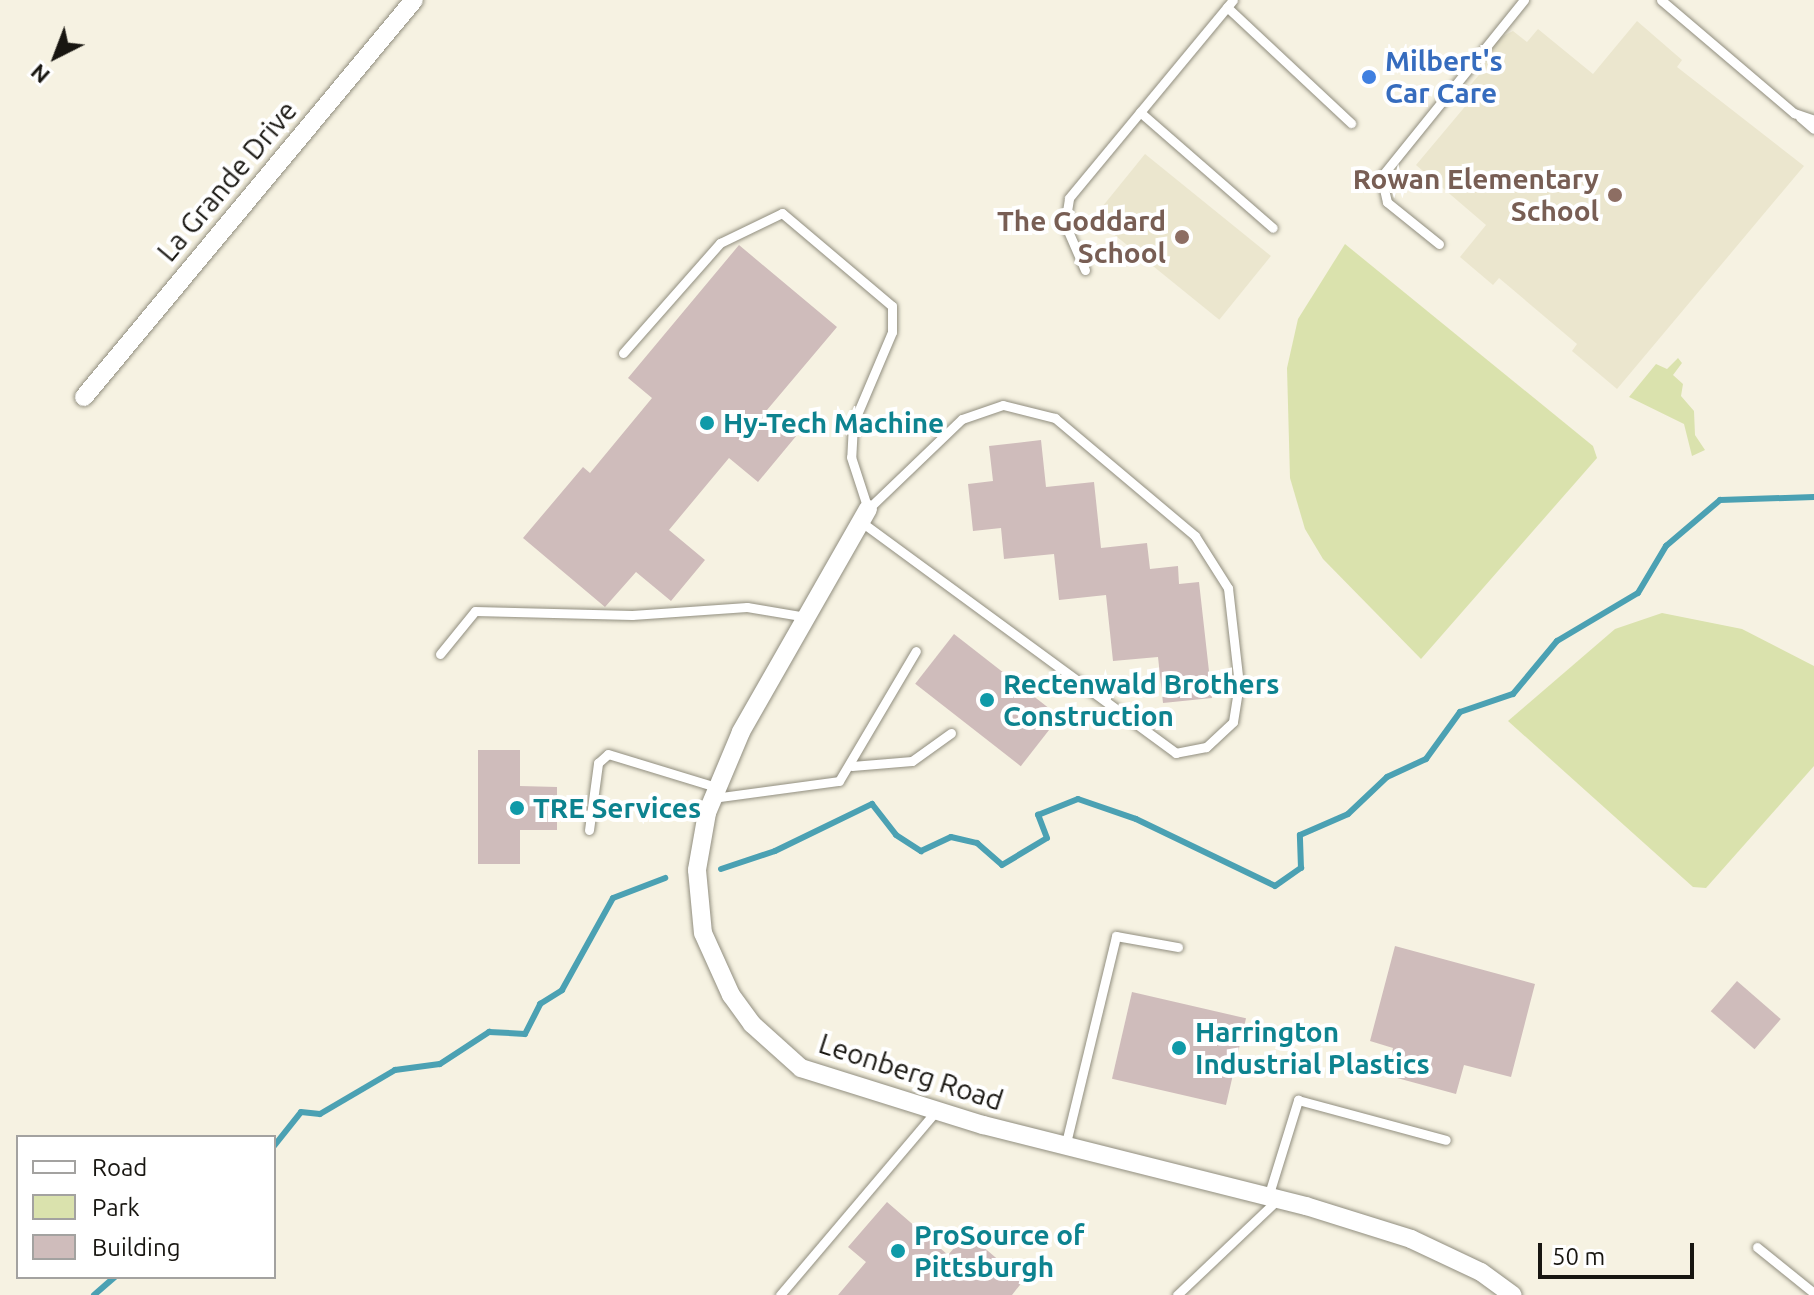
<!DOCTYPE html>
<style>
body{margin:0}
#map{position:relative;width:1814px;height:1295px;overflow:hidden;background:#f6f2e2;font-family:Ubuntu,sans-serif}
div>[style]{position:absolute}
.built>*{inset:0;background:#ebe6ce;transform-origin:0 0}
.green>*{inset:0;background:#dae2ad}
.stream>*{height:6px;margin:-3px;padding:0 3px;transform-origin:3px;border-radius:3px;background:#4ba1b3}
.building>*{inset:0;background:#cfbcbb;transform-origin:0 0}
.roads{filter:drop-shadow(0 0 2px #918e7f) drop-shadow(0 0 2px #918e7f)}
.service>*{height:9px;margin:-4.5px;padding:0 4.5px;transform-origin:4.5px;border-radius:4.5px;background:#fff}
.minor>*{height:18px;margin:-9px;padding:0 9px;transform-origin:9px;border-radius:9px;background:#fff}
.dots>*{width:22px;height:22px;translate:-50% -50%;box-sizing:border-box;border:4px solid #fff;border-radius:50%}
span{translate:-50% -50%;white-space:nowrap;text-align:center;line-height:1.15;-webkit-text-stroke:8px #fff;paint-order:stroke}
.shop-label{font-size:28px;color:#366cbe;font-weight:700}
.left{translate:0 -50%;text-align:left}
.education-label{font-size:28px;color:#785e54;font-weight:700}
.right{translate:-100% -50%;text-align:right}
.street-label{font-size:28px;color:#181611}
.culture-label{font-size:28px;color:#0d838f;font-weight:700}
.legend{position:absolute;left:16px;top:1135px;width:260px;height:144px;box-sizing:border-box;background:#fff;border:2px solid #a3a2a0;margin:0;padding:10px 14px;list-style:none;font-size:24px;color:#181611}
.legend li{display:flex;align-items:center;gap:16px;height:40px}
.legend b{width:40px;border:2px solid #a3a2a0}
.north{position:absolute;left:16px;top:16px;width:80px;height:80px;-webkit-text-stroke:6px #fff;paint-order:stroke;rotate:222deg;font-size:22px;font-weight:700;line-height:32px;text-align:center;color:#181611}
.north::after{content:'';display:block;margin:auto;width:28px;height:36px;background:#181611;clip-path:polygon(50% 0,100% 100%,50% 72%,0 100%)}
.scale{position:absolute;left:1538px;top:1243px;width:156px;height:36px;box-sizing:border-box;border:4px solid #181611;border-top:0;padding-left:10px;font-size:24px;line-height:28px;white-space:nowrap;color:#181611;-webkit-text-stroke:6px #fff;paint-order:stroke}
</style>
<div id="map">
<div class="built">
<i style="clip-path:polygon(1637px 21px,1682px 60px,1677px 67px,1804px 166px,1617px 389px,1572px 351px,1577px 344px,1499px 278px,1493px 285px,1460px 257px,1486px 225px,1416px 165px,1468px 103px,1461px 96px,1479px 75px,1474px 69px,1501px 37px,1513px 31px,1527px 42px,1538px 29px,1593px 74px)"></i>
<i style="left:1145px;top:154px;width:162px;height:82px;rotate:39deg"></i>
</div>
<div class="green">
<i style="clip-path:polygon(1345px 244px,1593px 446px,1597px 458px,1421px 659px,1323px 559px,1305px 529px,1290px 478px,1287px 368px,1298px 319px)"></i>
<i style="clip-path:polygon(1678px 358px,1682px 363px,1673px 375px,1683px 384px,1681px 396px,1694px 411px,1695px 435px,1705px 450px,1692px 456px,1684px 424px,1629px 397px,1656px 364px,1667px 369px)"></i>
<i style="clip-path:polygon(1662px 613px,1742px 629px,1814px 666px,1814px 766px,1706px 888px,1693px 887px,1508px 721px,1615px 629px)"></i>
</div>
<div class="stream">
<i style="left:721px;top:869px;width:57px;rotate:-18.4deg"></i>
<i style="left:775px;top:851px;width:108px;rotate:-25.9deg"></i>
<i style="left:872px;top:804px;width:39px;rotate:52deg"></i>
<i style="left:896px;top:835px;width:30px;rotate:33deg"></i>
<i style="left:921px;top:851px;width:33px;rotate:-25deg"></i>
<i style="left:951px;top:837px;width:27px;rotate:13deg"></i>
<i style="left:977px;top:843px;width:33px;rotate:41deg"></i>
<i style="left:1002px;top:865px;width:52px;rotate:-31deg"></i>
<i style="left:1047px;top:838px;width:25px;rotate:-111deg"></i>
<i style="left:1038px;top:815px;width:43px;rotate:-21.8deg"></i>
<i style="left:1078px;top:799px;width:61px;rotate:19deg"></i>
<i style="left:1136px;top:819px;width:154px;rotate:25.7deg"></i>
<i style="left:1275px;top:886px;width:32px;rotate:-35deg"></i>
<i style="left:1301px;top:868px;width:33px;rotate:-92deg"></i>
<i style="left:1300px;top:835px;width:52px;rotate:-23.6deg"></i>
<i style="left:1348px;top:814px;width:54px;rotate:-43.5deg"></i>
<i style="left:1387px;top:777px;width:43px;rotate:-24.8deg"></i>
<i style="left:1426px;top:759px;width:58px;rotate:-54.1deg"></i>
<i style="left:1460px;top:712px;width:56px;rotate:-18.8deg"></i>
<i style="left:1513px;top:694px;width:69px;rotate:-50.3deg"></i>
<i style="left:1557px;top:641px;width:94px;rotate:-30.7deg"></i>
<i style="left:1638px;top:593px;width:55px;rotate:-59.2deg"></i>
<i style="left:1666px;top:546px;width:71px;rotate:-40.4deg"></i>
<i style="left:1720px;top:500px;width:94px;rotate:-1.8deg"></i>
<i style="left:274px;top:1146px;width:43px;rotate:-51.5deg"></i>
<i style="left:301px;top:1112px;width:19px;rotate:6deg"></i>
<i style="left:320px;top:1114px;width:87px;rotate:-30.4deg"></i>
<i style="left:395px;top:1070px;width:45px;rotate:-7.6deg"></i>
<i style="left:440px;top:1064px;width:59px;rotate:-33.1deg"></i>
<i style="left:489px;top:1032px;width:36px;rotate:3deg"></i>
<i style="left:525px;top:1034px;width:34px;rotate:-63deg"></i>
<i style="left:540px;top:1004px;width:26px;rotate:-32deg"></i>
<i style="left:562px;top:990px;width:105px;rotate:-61deg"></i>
<i style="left:613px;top:898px;width:56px;rotate:-21deg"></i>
<i style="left:94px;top:1295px;width:28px;rotate:-41deg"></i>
</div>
<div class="building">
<i style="clip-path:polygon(739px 245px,837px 327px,767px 410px,797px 435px,758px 482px,729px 458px,669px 530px,705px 560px,671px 601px,636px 572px,605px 607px,523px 538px,583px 467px,590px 473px,652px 398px,628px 378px)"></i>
<i style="clip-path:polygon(1041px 440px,1046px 487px,1094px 482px,1101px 548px,1147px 543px,1150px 569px,1178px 566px,1179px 584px,1199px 582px,1212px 698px,1163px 703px,1158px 657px,1113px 661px,1106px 595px,1059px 600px,1054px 554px,1004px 559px,1001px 528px,973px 531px,968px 484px,993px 481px,989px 446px)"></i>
<i style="left:954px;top:634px;width:134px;height:63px;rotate:38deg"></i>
<i style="clip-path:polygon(478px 750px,520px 750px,520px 786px,557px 787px,557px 830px,520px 830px,520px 864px,478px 864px)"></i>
<i style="clip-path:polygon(1395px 946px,1535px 984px,1511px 1077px,1464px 1065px,1456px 1094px,1386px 1075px,1393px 1048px,1370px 1041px)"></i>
<i style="left:1737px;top:981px;width:58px;height:40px;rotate:41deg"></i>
<i style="left:1132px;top:992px;width:117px;height:89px;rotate:13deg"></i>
<i style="clip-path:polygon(887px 1202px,948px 1255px,967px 1233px,1023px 1281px,1012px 1295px,838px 1295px,866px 1262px,848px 1247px)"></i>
</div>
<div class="roads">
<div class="service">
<i style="left:1661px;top:0;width:175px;rotate:40.4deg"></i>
<i style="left:1794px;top:113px;width:21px;rotate:19deg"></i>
<i style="left:1227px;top:7px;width:170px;rotate:43.1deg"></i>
<i style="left:1140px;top:112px;width:176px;rotate:41.1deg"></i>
<i style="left:1800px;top:117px;width:18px;rotate:41deg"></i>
<i style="left:1439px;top:244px;width:67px;rotate:-141.1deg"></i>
<i style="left:1387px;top:202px;width:26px;rotate:-103deg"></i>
<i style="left:1381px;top:177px;width:228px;rotate:-51.1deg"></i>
<i style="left:1085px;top:270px;width:50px;rotate:-113.5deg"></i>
<i style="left:1065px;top:224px;width:26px;rotate:-81deg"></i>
<i style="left:1069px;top:198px;width:257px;rotate:-50.4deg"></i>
<i style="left:623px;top:353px;width:147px;rotate:-48.6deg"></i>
<i style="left:720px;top:243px;width:69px;rotate:-25.8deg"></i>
<i style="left:782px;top:213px;width:144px;rotate:40.2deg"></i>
<i style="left:892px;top:306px;width:26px;rotate:90deg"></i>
<i style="left:892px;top:332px;width:100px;rotate:113deg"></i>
<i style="left:853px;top:424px;width:33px;rotate:93deg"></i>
<i style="left:851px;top:457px;width:55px;rotate:71.9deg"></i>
<i style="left:868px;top:509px;width:130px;rotate:-43.8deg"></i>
<i style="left:962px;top:419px;width:43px;rotate:-18.9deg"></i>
<i style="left:1003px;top:405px;width:54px;rotate:14deg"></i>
<i style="left:1055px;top:418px;width:183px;rotate:40.1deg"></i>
<i style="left:1195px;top:536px;width:62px;rotate:57.6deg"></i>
<i style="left:1228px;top:588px;width:97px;rotate:83.5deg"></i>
<i style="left:1239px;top:684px;width:38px;rotate:99deg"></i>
<i style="left:1233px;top:722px;width:37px;rotate:137deg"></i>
<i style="left:1206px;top:747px;width:31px;rotate:169deg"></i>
<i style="left:1176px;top:753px;width:391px;rotate:-143.7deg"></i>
<i style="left:440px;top:654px;width:55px;rotate:-50.9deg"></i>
<i style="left:475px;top:611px;width:157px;rotate:1.5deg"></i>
<i style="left:632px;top:615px;width:115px;rotate:-4deg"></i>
<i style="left:747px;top:607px;width:61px;rotate:9.5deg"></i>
<i style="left:852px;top:766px;width:60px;rotate:-4.8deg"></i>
<i style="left:912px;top:761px;width:48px;rotate:-35.7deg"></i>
<i style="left:713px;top:798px;width:127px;rotate:-7.7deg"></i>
<i style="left:839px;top:781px;width:151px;rotate:-59.4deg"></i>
<i style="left:589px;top:830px;width:68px;rotate:-82.3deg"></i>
<i style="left:598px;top:763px;width:13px;rotate:-42deg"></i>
<i style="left:608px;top:754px;width:113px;rotate:17deg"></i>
<i style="left:1065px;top:1147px;width:217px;rotate:-76.4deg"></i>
<i style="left:1116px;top:936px;width:63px;rotate:10.1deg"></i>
<i style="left:1268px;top:1197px;width:102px;rotate:-72.8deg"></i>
<i style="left:1298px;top:1100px;width:153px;rotate:15.1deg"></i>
<i style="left:1757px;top:1247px;width:73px;rotate:38.9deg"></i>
<i style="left:780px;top:1295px;width:243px;rotate:-49.7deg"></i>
<i style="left:1177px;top:1295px;width:139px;rotate:-43.5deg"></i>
</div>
<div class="minor">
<i style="left:84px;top:397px;width:516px;rotate:-50.27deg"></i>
<i style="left:868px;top:509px;width:257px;rotate:119.7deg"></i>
<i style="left:741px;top:732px;width:88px;rotate:112.8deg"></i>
<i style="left:707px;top:813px;width:58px;rotate:100deg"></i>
<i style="left:697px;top:870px;width:63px;rotate:84.6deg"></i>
<i style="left:703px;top:933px;width:68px;rotate:65.7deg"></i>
<i style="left:731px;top:995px;width:36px;rotate:54deg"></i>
<i style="left:752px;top:1024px;width:66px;rotate:41.9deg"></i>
<i style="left:801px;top:1068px;width:191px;rotate:17.4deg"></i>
<i style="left:983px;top:1125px;width:333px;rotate:14.1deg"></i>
<i style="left:1306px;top:1206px;width:110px;rotate:17.4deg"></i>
<i style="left:1411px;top:1239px;width:77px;rotate:25.2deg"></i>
<i style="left:1481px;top:1272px;width:39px;rotate:36deg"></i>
</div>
</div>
<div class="dots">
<i style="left:1369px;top:77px;background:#3f7fe0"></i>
<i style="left:1615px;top:195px;background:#8d6e63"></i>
<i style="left:1182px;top:237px;background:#8d6e63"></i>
<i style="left:707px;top:423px;background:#0f9aa8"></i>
<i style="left:987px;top:700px;background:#0f9aa8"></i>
<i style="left:517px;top:808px;background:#0f9aa8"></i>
<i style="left:1179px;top:1048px;background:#0f9aa8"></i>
<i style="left:898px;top:1251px;background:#0f9aa8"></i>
</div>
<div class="shop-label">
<span class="left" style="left:1385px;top:77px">Milbert's<br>Car Care</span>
</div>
<div class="education-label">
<span class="right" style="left:1599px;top:195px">Rowan Elementary<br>School</span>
<span class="right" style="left:1166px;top:237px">The Goddard<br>School</span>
</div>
<div class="street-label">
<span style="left:227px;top:181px;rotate:-50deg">La Grande Drive</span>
<span style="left:911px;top:1072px;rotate:18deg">Leonberg Road</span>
</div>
<div class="culture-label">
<span class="left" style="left:723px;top:423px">Hy-Tech Machine</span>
<span class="left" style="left:1003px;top:700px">Rectenwald Brothers<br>Construction</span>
<span class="left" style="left:533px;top:808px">TRE Services</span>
<span class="left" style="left:1195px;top:1048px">Harrington<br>Industrial Plastics</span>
<span class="left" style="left:914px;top:1251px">ProSource of<br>Pittsburgh</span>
</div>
<ul class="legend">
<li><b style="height:10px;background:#fff"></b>Road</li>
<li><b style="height:22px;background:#dae2ad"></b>Park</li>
<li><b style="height:22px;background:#cfbcbb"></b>Building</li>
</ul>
<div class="north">N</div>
<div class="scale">50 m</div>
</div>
